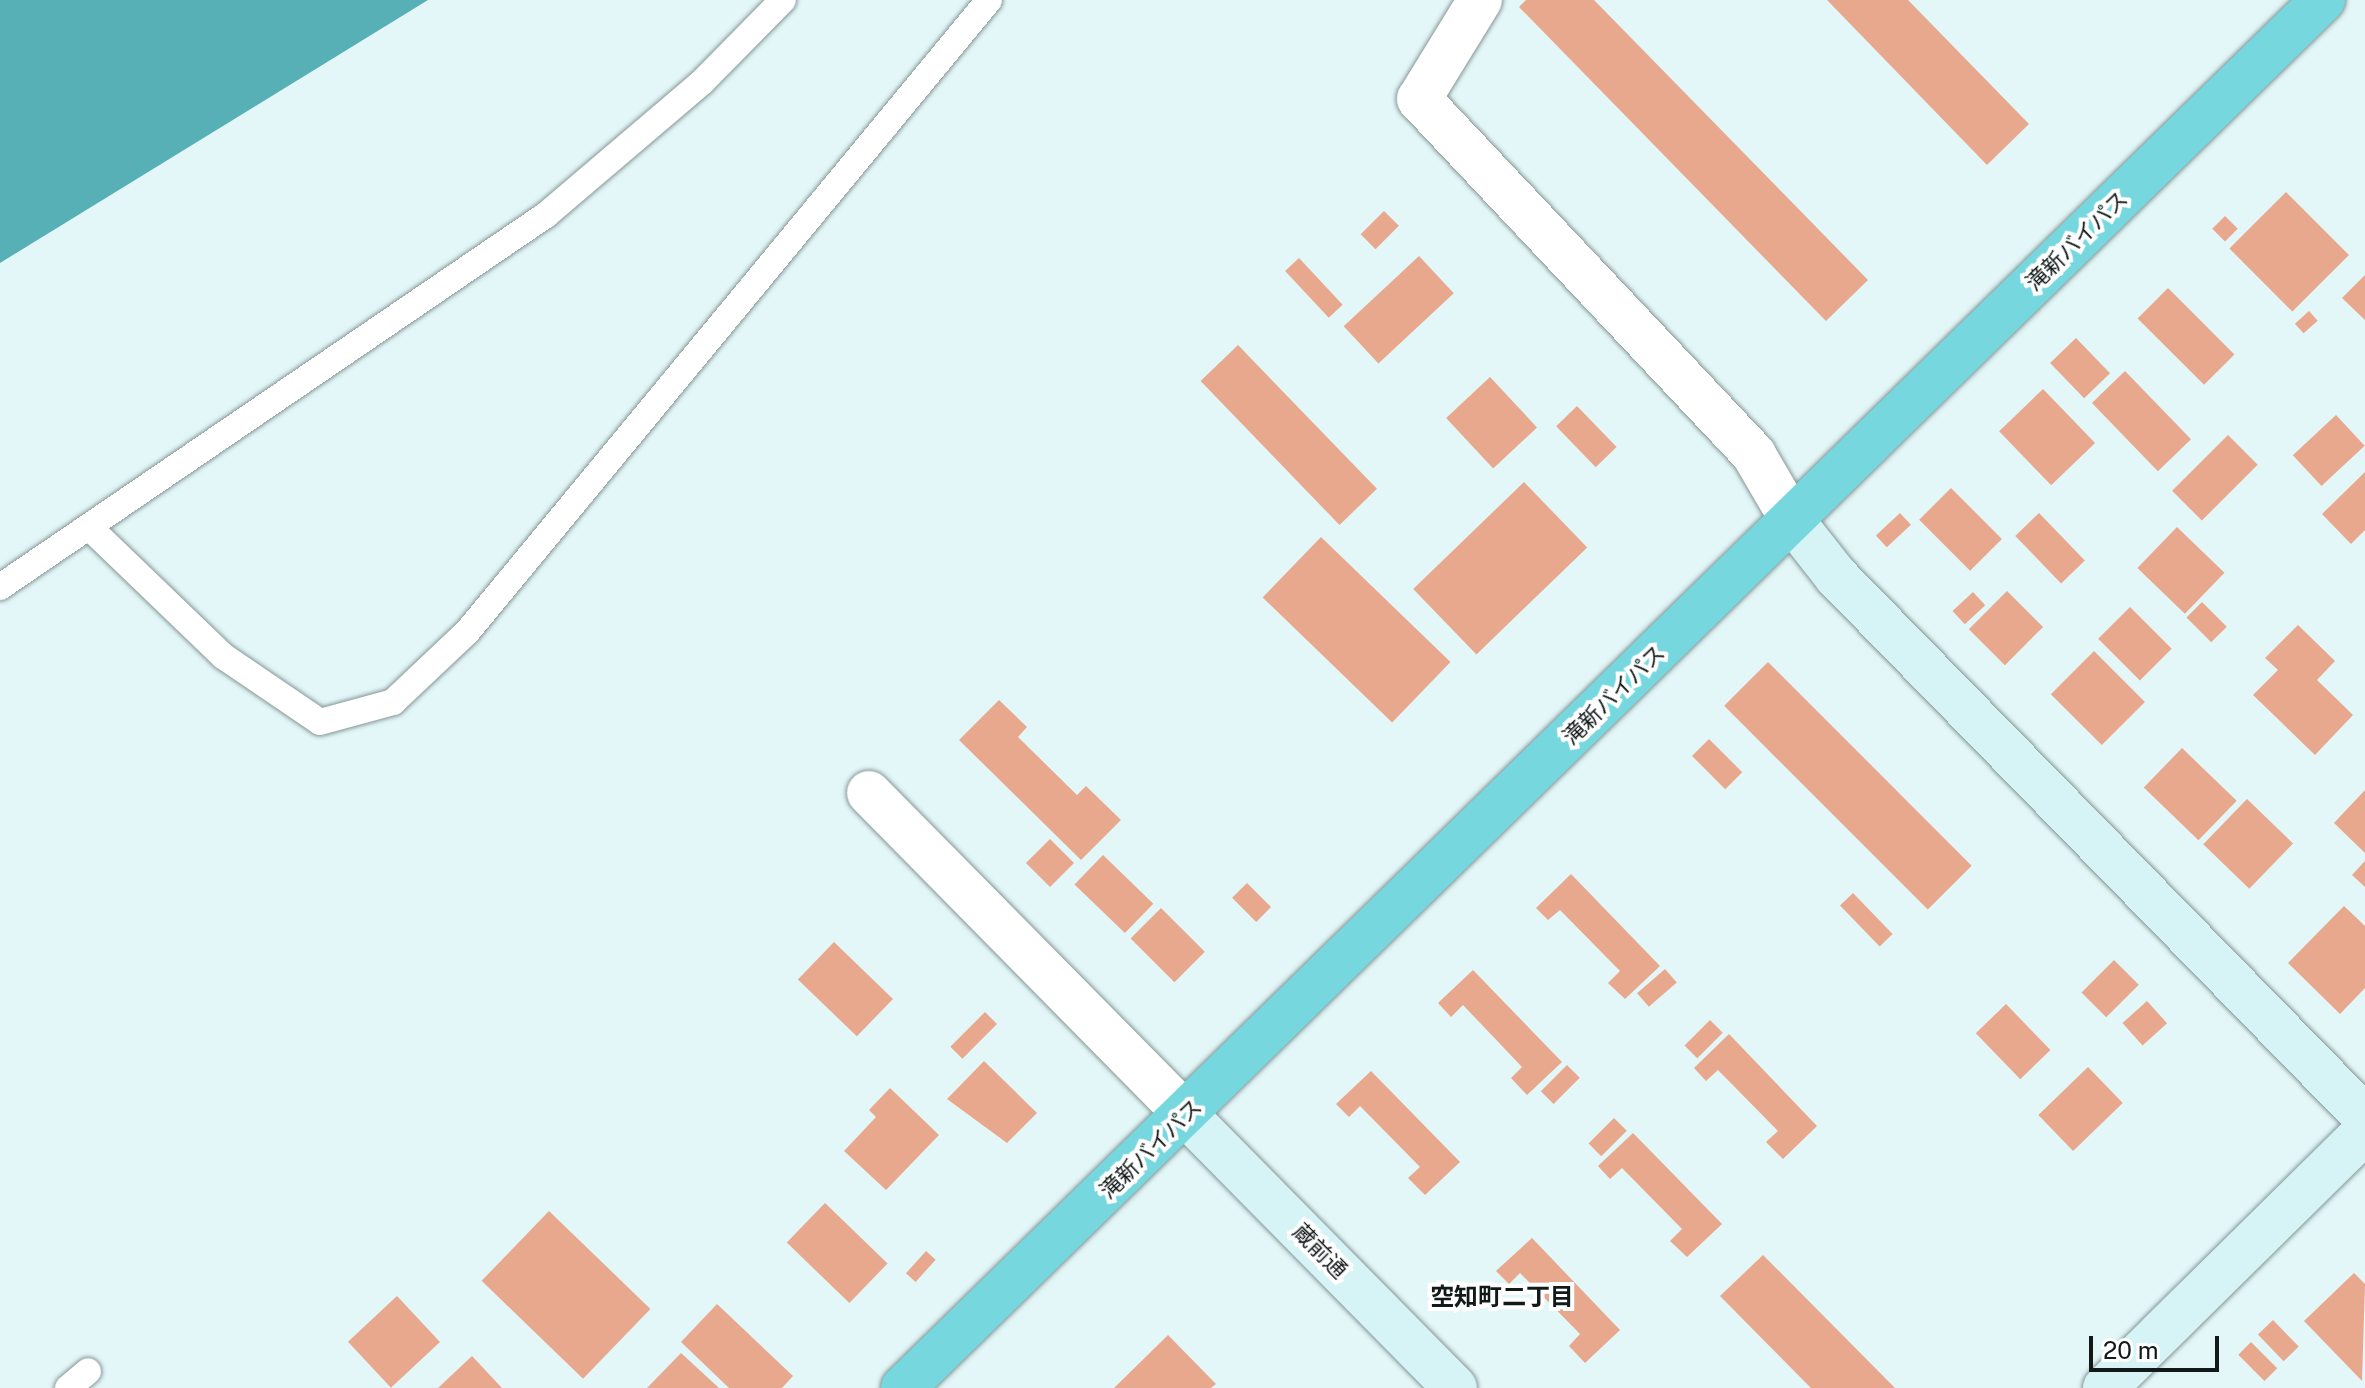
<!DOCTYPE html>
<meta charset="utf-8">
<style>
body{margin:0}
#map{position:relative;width:2365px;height:1388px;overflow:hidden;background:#e4f7f8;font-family:"Public Sans","Noto Sans JP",sans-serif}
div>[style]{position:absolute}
.water>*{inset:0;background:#58b0b7}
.building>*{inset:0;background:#e8a88d;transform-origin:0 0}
.roads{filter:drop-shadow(0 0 2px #859697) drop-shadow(0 0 2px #859697)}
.lane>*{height:26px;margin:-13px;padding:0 13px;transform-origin:13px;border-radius:13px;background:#fff}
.street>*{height:44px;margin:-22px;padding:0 22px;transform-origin:22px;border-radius:22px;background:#fff}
.secondary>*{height:44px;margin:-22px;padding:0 22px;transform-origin:22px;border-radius:22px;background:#d6f3f5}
.highway>*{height:44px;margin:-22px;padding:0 22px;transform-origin:22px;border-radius:22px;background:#77d7de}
span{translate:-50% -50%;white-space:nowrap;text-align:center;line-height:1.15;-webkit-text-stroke:8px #fff;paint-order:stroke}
.street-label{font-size:22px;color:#121919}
.neighbourhood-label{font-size:24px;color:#121919;font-weight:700}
.scale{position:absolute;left:2089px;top:1336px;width:130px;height:36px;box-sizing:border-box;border:4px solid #121919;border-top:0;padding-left:10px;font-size:24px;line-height:28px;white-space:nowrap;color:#121919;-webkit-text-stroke:6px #fff;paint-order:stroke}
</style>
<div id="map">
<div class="water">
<i style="clip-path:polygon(0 0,428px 0,0 263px)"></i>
</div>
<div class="building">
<i style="clip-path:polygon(1526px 0,1594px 0,1868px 280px,1826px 321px,1519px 7px)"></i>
<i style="clip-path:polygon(1827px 0,1908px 0,2029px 124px,1987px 165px)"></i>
<i style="left:2286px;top:192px;width:89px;height:80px;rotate:45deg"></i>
<i style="left:1384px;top:211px;width:21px;height:33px;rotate:45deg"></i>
<i style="left:2225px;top:216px;width:18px;height:18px;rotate:45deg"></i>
<i style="left:1419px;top:256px;width:51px;height:103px;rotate:47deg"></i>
<i style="left:1299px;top:258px;width:64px;height:19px;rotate:47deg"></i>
<i style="clip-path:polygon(2365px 275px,2365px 320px,2342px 298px)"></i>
<i style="left:2168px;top:288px;width:94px;height:43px;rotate:45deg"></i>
<i style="left:2309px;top:311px;width:13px;height:19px;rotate:48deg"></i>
<i style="left:2076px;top:338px;width:49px;height:36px;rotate:46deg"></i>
<i style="left:1238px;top:345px;width:200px;height:52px;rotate:46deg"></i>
<i style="left:2125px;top:371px;width:95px;height:46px;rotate:46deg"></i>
<i style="left:1490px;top:377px;width:69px;height:60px;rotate:47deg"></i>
<i style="left:2043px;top:389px;width:75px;height:61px;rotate:46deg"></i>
<i style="left:1577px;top:406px;width:57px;height:29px;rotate:46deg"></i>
<i style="left:2336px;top:415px;width:42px;height:59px;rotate:47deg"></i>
<i style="left:2228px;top:435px;width:42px;height:79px;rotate:45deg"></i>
<i style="clip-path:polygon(2365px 472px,2365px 530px,2351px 544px,2322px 514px)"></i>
<i style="left:1524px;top:482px;width:91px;height:154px;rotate:46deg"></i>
<i style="left:1951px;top:488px;width:72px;height:45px;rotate:45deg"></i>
<i style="left:1900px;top:513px;width:16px;height:33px;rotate:47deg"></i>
<i style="left:2039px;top:513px;width:66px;height:33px;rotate:46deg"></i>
<i style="left:2177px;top:527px;width:66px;height:57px;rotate:44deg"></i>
<i style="left:1321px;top:537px;width:180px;height:84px;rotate:44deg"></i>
<i style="left:2007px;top:591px;width:51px;height:54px;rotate:45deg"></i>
<i style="left:1973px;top:592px;width:18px;height:28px;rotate:47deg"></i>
<i style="left:2202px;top:602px;width:35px;height:22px;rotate:45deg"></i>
<i style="left:2130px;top:607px;width:59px;height:45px;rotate:45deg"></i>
<i style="clip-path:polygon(2298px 625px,2335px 661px,2317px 680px,2353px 715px,2315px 755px,2253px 695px,2278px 670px,2265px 658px)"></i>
<i style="left:2094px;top:651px;width:72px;height:61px;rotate:45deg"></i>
<i style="left:1768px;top:662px;width:288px;height:62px;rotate:45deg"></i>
<i style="clip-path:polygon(999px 700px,1027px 727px,1018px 737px,1077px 795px,1086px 786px,1121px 820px,1081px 860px,959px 740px)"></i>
<i style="left:1709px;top:739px;width:47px;height:24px;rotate:45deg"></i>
<i style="left:2182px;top:748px;width:76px;height:55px;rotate:44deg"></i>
<i style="clip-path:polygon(2365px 790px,2365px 853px,2334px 823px)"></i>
<i style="left:2247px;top:799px;width:64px;height:63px;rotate:44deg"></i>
<i style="left:1050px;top:839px;width:34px;height:34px;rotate:45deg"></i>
<i style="left:1103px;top:855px;width:70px;height:41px;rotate:44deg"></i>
<i style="clip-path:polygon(2365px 861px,2365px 887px,2352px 875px)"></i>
<i style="clip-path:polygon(1571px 874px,1660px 966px,1625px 999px,1608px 983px,1620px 971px,1560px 910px,1548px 920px,1536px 908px)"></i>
<i style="left:1247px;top:883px;width:34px;height:21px;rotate:45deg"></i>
<i style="left:1853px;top:893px;width:57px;height:18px;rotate:46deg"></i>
<i style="clip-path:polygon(2344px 906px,2365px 926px,2365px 988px,2340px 1014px,2288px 963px)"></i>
<i style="left:1161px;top:908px;width:62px;height:43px;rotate:45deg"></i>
<i style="left:834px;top:942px;width:82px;height:52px;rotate:44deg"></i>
<i style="left:2114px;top:960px;width:35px;height:46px;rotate:45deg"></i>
<i style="left:1665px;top:969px;width:18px;height:37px;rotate:49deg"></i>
<i style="clip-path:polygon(1473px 970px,1562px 1062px,1527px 1095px,1511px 1078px,1522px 1067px,1463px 1005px,1451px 1017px,1438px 1003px)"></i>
<i style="left:2147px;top:1001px;width:30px;height:33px;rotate:48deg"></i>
<i style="left:2006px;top:1004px;width:64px;height:42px;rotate:46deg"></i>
<i style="left:985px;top:1012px;width:17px;height:49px;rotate:45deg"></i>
<i style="left:1710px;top:1020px;width:18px;height:36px;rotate:45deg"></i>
<i style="clip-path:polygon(1729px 1034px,1817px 1126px,1783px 1159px,1766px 1142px,1778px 1131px,1718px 1070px,1706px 1081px,1694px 1068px)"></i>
<i style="clip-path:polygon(984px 1061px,1037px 1113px,1007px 1143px,947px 1099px)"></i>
<i style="left:1567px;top:1065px;width:18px;height:37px;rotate:45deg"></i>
<i style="left:2088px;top:1067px;width:50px;height:69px;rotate:46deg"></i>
<i style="clip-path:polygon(1371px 1071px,1460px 1162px,1425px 1195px,1408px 1178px,1420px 1167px,1360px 1106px,1349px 1117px,1336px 1104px)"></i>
<i style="clip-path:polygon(890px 1088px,939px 1135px,886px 1190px,844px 1151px,876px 1117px,869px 1110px)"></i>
<i style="left:1614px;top:1118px;width:18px;height:36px;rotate:45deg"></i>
<i style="clip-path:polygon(1633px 1133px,1722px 1224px,1687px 1257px,1670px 1241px,1682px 1229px,1622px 1168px,1610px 1179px,1598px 1166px)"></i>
<i style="left:825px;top:1203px;width:87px;height:55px;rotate:44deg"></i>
<i style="left:549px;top:1211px;width:141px;height:97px;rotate:44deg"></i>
<i style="clip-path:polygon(1532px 1238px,1620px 1330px,1585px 1363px,1569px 1346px,1580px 1334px,1520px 1273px,1509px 1284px,1496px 1271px)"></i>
<i style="left:926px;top:1251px;width:13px;height:30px;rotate:42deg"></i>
<i style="clip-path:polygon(1763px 1255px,1895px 1388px,1811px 1388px,1720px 1296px)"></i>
<i style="clip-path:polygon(2354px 1273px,2365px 1284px,2362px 1381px,2304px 1321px)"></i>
<i style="left:397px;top:1296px;width:63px;height:67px;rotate:47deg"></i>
<i style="clip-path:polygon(717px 1304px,793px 1376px,782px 1388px,729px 1388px,681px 1342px)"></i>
<i style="left:2273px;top:1320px;width:37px;height:21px;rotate:46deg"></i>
<i style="clip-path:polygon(1168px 1335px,1216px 1384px,1211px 1388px,1114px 1388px)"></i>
<i style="left:2251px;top:1342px;width:37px;height:18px;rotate:45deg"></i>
<i style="clip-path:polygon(681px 1353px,719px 1388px,647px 1388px)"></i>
<i style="clip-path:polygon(472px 1356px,502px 1388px,438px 1388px)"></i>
</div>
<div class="roads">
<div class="lane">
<i style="left:92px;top:530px;width:182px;rotate:43.9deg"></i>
<i style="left:223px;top:656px;width:117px;rotate:34.2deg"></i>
<i style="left:320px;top:722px;width:76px;rotate:-15.3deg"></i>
<i style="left:393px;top:702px;width:103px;rotate:-43.4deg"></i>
<i style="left:468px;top:631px;width:818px;rotate:-50.45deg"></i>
<i style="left:0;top:587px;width:661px;rotate:-34.27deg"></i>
<i style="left:546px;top:215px;width:205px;rotate:-40.4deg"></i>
<i style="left:702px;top:82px;width:115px;rotate:-45.4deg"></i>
<i style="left:68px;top:1388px;width:26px;rotate:-40deg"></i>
</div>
<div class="street">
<i style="left:1480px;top:0;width:116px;rotate:121.6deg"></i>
<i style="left:1419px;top:99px;width:489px;rotate:46.7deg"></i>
<i style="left:1754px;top:455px;width:75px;rotate:59.7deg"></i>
<i style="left:869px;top:793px;width:452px;rotate:45.4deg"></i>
</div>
<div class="secondary">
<i style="left:1792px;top:520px;width:71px;rotate:51.8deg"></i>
<i style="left:1836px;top:576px;width:757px;rotate:45.64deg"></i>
<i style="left:1186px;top:1115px;width:383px;rotate:45.4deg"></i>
<i style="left:2105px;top:1388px;width:365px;rotate:-44.6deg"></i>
</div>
<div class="highway">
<i style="left:903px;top:1388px;width:1986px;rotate:-44.35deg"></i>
</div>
</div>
<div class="street-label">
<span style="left:2077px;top:241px;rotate:-44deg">滝新バイパス</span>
<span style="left:1614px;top:695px;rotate:-44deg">滝新バイパス</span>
<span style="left:1151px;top:1149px;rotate:-44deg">滝新バイパス</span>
<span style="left:1320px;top:1251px;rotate:45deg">蔵前通</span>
</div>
<div class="neighbourhood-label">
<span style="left:1502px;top:1297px">空知町二丁目</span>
</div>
<div class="scale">20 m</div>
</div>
